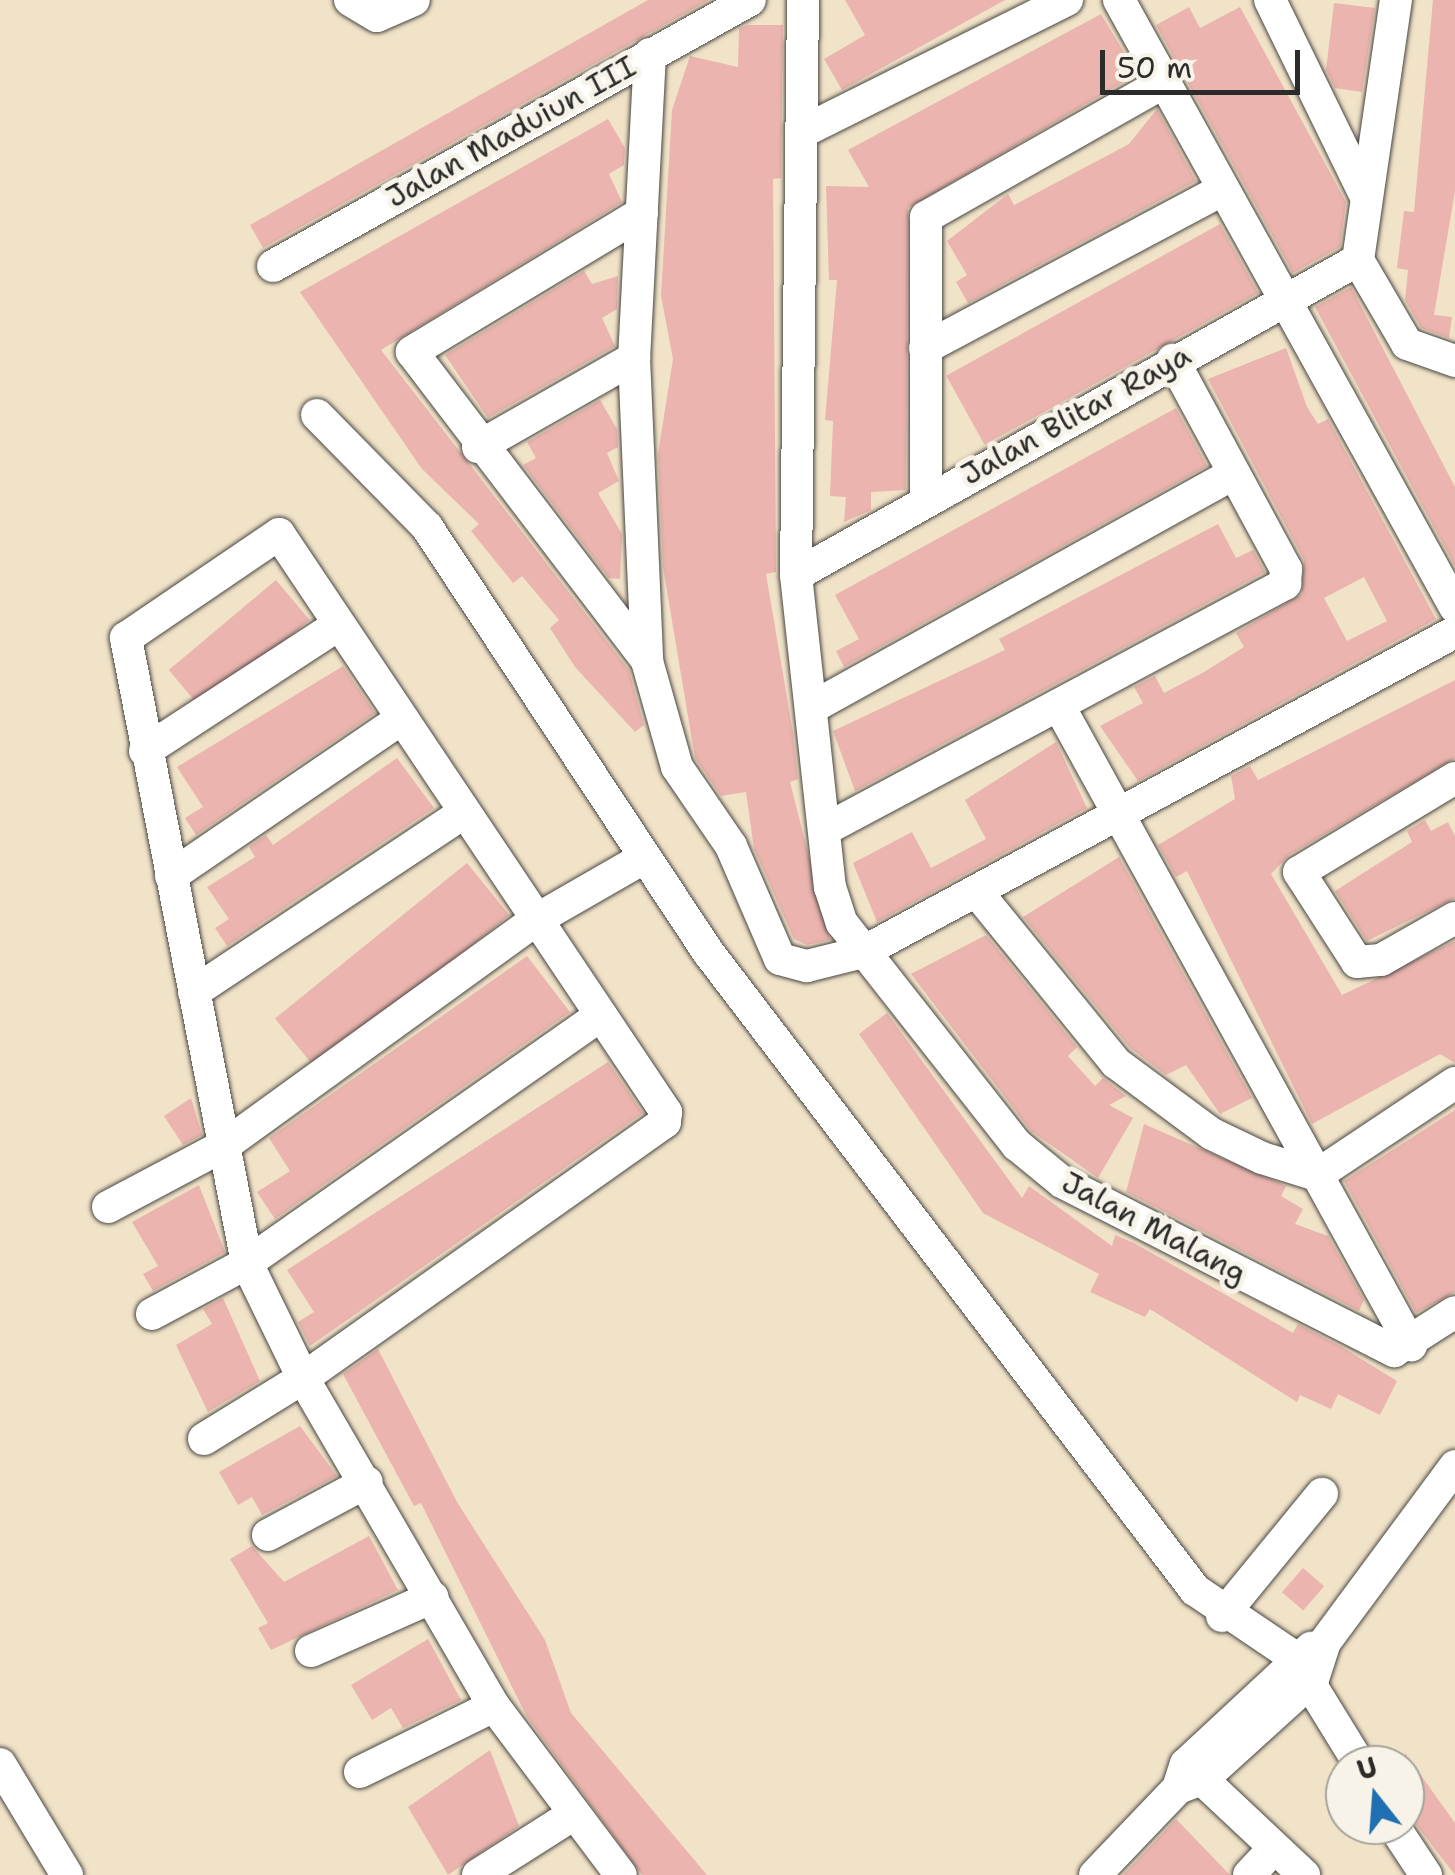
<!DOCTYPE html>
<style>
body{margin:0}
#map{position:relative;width:1455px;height:1875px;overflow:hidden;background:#f1e3c8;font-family:"Shantell Sans",sans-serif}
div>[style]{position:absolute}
.building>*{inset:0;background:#ebb4ae;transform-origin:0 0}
.roads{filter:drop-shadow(0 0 2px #494743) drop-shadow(0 0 2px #494743)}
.minor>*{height:32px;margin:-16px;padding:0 16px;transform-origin:16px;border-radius:16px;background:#fff}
span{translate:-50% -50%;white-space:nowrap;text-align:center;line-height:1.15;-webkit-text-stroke:10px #f7f3e8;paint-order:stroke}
.street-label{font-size:30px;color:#2b2b2b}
.north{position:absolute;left:1325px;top:1745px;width:100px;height:100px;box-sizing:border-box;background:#f7f3e8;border:2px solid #a5a39c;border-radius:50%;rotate:343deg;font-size:28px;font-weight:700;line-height:40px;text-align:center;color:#2b2b2b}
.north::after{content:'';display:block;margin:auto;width:35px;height:45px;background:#1f6fb2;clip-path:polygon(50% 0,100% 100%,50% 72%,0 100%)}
.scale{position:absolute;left:1100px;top:50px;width:200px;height:45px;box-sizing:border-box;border:5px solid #2b2b2b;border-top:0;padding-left:12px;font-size:30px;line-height:35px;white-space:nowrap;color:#2b2b2b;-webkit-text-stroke:8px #f7f3e8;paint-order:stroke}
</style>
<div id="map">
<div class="building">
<i style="clip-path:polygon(648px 0,709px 0,263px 248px,250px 225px)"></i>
<i style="clip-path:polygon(845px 0,1005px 0,842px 90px,824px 59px,865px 35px)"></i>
<i style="clip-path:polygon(1433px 0,1455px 0,1455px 191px,1434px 315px,1452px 317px,1449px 338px,1421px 328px,1405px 300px,1408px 270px,1397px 268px,1404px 211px,1414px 212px)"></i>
<i style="clip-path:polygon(1334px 3px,1375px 8px,1362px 92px,1335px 88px,1326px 70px)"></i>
<i style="clip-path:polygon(1189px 7px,1200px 28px,1240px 7px,1346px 202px,1340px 247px,1293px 273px,1156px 25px)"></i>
<i style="clip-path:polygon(1101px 14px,1137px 74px,908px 208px,906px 490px,871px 492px,871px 510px,844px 522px,846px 497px,830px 496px,833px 421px,825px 420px,837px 280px,829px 280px,826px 186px,869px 187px,848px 150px)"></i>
<i style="clip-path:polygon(747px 25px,783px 25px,781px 178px,773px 179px,776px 572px,766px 574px,793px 733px,798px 779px,790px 782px,830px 940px,807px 945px,794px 939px,754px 849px,746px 792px,721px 796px,695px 758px,663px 567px,658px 454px,673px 359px,661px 296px,672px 110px,690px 56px,738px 67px,739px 29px)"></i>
<i style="clip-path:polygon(1157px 109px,1196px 181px,968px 303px,956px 282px,967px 275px,947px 241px,1008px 194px,1014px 205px,1129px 144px)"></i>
<i style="clip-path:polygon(608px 119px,625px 148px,624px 165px,609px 174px,622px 202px,381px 350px,629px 670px,644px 725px,635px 732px,575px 667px,550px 628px,559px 620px,522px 576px,513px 583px,471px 531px,479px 524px,422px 469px,300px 292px)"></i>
<i style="left:1220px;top:224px;width:79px;height:313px;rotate:61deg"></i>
<i style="clip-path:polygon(584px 271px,592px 284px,618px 276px,617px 309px,602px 318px,615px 346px,488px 418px,445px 355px)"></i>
<i style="clip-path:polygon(1351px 287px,1455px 487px,1455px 566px,1315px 307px)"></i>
<i style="clip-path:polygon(evenodd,1286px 348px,1307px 407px,1318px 424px,1328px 419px,1436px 619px,1138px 781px,1100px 726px,1143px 703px,1134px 687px,1155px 676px,1164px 693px,1204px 672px,1244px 647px,1236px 633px,1302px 594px,1304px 560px,1208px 379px,1286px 348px,1364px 577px,1387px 621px,1347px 641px,1324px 598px,1364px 577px)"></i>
<i style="clip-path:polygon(600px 400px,617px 429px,618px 447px,607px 453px,619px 481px,598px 493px,622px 534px,620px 579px,609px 578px,523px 465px,536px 458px,527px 442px)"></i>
<i style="clip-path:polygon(1176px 408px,1207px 466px,844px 667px,836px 651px,859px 639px,835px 595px)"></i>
<i style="clip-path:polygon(1218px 524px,1236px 558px,1253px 550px,1265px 572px,855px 791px,833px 731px,1005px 650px,999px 639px)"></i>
<i style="left:276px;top:580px;width:52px;height:140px;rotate:50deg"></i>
<i style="clip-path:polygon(343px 666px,375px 713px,196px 835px,185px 818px,203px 807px,177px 767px)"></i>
<i style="clip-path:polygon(1455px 680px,1455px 758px,1289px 855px,1271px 874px,1342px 995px,1455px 941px,1455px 1063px,1440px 1054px,1312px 1124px,1187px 871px,1176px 877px,1158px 845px,1235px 799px,1231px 776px,1250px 766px,1258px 780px)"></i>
<i style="clip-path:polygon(1056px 742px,1087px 808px,877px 922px,853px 863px,912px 832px,931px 868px,986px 839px,965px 800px)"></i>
<i style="clip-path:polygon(397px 758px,434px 808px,227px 946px,215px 928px,229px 919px,207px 887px,255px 857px,249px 847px,266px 835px,273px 845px)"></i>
<i style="clip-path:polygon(1425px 820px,1431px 831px,1448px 822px,1455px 836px,1455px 898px,1367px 941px,1335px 891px,1412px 842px,1407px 831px)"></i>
<i style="clip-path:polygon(1119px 857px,1252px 1098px,1220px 1114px,1186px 1065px,1166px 1075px,1130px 1048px,1023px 917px)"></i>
<i style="left:467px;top:863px;width:67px;height:247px;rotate:51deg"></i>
<i style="clip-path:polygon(986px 935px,1077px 1047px,1068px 1056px,1095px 1086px,1103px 1078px,1126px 1096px,1109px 1105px,1133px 1118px,1098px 1178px,1031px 1131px,911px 974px)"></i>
<i style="clip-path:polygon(527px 956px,570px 1012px,275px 1219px,257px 1192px,290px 1171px,269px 1138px)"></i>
<i style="clip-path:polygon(887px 1013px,1022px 1198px,1029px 1186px,1112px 1246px,1115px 1235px,1134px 1243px,1293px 1333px,1298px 1324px,1342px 1347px,1397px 1381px,1380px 1415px,1338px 1394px,1331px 1409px,1300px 1395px,1297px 1402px,1150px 1309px,1145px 1317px,1090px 1292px,1099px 1274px,983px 1213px,859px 1034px)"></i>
<i style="clip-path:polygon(608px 1062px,643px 1113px,310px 1346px,298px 1322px,314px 1312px,287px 1270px)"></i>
<i style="clip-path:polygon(191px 1098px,202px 1135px,183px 1145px,164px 1116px)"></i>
<i style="clip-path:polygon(1455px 1110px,1455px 1292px,1416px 1313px,1344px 1181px)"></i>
<i style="clip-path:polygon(1144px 1124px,1286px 1186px,1281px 1196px,1303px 1209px,1295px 1224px,1328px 1236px,1364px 1300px,1359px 1311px,1126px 1192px)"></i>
<i style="clip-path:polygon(199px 1185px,225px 1252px,153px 1291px,143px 1274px,158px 1266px,132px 1222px)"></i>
<i style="clip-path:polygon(223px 1298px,260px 1381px,208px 1412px,176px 1345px,212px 1324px,203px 1309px)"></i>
<i style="clip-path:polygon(378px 1349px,457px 1502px,545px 1640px,571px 1713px,707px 1875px,642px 1875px,527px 1717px,421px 1503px,414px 1506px,343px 1374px)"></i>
<i style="clip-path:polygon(300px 1426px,337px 1476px,262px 1515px,252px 1497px,238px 1505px,219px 1472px)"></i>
<i style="clip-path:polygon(369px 1536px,398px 1590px,271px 1650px,258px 1628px,268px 1623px,230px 1559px,252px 1546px,284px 1582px)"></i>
<i style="left:1303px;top:1568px;width:28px;height:32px;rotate:41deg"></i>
<i style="clip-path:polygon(428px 1639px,461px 1700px,403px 1728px,391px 1708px,372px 1720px,351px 1685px)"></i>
<i style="clip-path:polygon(490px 1750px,519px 1826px,448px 1875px,408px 1807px)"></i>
<i style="clip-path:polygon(1405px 1753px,1455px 1823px,1455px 1875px,1405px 1810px)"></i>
<i style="clip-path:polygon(1176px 1819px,1230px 1875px,1123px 1875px)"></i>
</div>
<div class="roads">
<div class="minor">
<i style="left:350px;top:0;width:31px;rotate:31deg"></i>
<i style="left:377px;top:16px;width:40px;rotate:-23.4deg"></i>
<i style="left:803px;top:0;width:575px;rotate:90.7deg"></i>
<i style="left:796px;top:575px;width:314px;rotate:83.8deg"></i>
<i style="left:830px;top:887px;width:38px;rotate:72deg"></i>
<i style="left:842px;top:923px;width:283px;rotate:51.8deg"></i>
<i style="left:1017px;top:1145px;width:58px;rotate:39.4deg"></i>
<i style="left:1062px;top:1182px;width:373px;rotate:27deg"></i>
<i style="left:1394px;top:1351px;width:72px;rotate:-32.6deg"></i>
<i style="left:1119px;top:0;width:694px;rotate:61.03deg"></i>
<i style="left:1270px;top:0;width:217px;rotate:64deg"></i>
<i style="left:650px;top:54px;width:304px;rotate:93deg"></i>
<i style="left:634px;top:358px;width:303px;rotate:87.5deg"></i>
<i style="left:647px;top:661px;width:110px;rotate:74.2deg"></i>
<i style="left:677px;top:767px;width:96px;rotate:55.6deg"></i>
<i style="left:731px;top:846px;width:123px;rotate:66.6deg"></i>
<i style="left:780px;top:959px;width:28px;rotate:15deg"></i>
<i style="left:807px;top:966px;width:58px;rotate:-14deg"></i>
<i style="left:863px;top:952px;width:673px;rotate:-28.39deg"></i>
<i style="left:804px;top:131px;width:294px;rotate:-26.5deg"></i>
<i style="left:642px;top:213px;width:269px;rotate:148.9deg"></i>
<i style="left:412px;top:352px;width:388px;rotate:52.7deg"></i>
<i style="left:1358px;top:260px;width:263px;rotate:-81.7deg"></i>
<i style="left:1358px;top:260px;width:97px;rotate:59.7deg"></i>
<i style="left:1407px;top:344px;width:51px;rotate:19.5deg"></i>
<i style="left:273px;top:266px;width:546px;rotate:-29.15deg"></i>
<i style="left:925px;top:348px;width:334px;rotate:-28deg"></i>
<i style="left:317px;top:415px;width:157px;rotate:45.5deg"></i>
<i style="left:427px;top:527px;width:509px;rotate:56.53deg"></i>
<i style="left:708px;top:952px;width:803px;rotate:52.64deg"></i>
<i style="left:1195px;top:1590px;width:118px;rotate:34deg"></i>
<i style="left:1293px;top:1656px;width:128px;rotate:58.4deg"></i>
<i style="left:478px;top:447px;width:180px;rotate:-29.7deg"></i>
<i style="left:926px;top:500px;width:283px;rotate:-90deg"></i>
<i style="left:926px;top:217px;width:270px;rotate:-29.5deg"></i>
<i style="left:796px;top:575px;width:644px;rotate:-29.27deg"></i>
<i style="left:1059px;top:706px;width:730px;rotate:61.15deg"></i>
<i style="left:811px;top:708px;width:483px;rotate:-29deg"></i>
<i style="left:145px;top:751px;width:229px;rotate:-33.1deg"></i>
<i style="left:1455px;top:778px;width:182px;rotate:148.9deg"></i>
<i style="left:1299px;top:872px;width:107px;rotate:57.2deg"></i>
<i style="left:1357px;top:962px;width:24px;rotate:-5deg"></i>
<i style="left:1381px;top:960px;width:85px;rotate:-29.6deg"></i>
<i style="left:824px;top:830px;width:523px;rotate:-28.09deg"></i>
<i style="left:1285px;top:584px;width:15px;rotate:-86deg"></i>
<i style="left:1286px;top:569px;width:238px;rotate:-118.4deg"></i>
<i style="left:171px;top:876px;width:277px;rotate:-34.3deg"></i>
<i style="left:977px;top:892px;width:220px;rotate:50.9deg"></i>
<i style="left:1116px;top:1063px;width:119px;rotate:36.5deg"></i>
<i style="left:1212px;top:1134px;width:55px;rotate:25.6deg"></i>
<i style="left:1262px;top:1158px;width:58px;rotate:17.2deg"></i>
<i style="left:1317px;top:1175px;width:166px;rotate:-33.7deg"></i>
<i style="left:194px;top:992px;width:323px;rotate:-33.6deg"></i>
<i style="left:108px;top:1207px;width:132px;rotate:-27.9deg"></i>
<i style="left:225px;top:1145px;width:384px;rotate:-35.9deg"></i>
<i style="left:536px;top:920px;width:125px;rotate:-29.9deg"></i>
<i style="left:152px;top:1314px;width:108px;rotate:-28.2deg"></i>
<i style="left:247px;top:1263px;width:432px;rotate:-35deg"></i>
<i style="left:204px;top:1439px;width:116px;rotate:-31.6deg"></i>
<i style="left:303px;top:1378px;width:128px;rotate:-116deg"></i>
<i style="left:247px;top:1263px;width:637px;rotate:-100.96deg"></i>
<i style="left:126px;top:638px;width:185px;rotate:-34.2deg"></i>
<i style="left:279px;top:534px;width:696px;rotate:56.2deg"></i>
<i style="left:666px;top:1112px;width:10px;rotate:96deg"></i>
<i style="left:665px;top:1122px;width:443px;rotate:144.7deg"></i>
<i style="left:303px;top:1378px;width:380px;rotate:59.8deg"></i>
<i style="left:494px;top:1706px;width:211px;rotate:53.1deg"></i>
<i style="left:268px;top:1535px;width:112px;rotate:-28.2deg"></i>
<i style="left:1222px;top:1616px;width:158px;rotate:-50.7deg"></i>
<i style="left:311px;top:1651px;width:133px;rotate:-23.9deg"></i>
<i style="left:0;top:1764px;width:130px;rotate:58.9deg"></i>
<i style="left:1189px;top:1767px;width:158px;rotate:43.2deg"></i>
<i style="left:360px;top:1772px;width:149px;rotate:-26.2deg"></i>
<i style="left:1178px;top:1788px;width:28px;rotate:-21deg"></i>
<i style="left:1204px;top:1778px;width:147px;rotate:-42.2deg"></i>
<i style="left:1313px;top:1679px;width:39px;rotate:-72deg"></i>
<i style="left:1325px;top:1642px;width:219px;rotate:-53.5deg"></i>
<i style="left:1393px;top:1825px;width:60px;rotate:56.6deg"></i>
<i style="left:478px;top:1875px;width:110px;rotate:-32.4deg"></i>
<i style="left:1095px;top:1875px;width:120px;rotate:-46.3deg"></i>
<i style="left:1178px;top:1788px;width:25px;rotate:-72deg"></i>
<i style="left:1186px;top:1764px;width:171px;rotate:-42.9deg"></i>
<i style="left:1249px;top:1875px;width:33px;rotate:-47deg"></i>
</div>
</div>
<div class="street-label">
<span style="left:511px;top:132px;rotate:-29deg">Jalan Maduiun III</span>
<span style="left:1076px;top:415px;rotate:-29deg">Jalan Blitar Raya</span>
<span style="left:1154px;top:1228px;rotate:28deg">Jalan Malang</span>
</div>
<div class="north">U</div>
<div class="scale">50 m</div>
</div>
